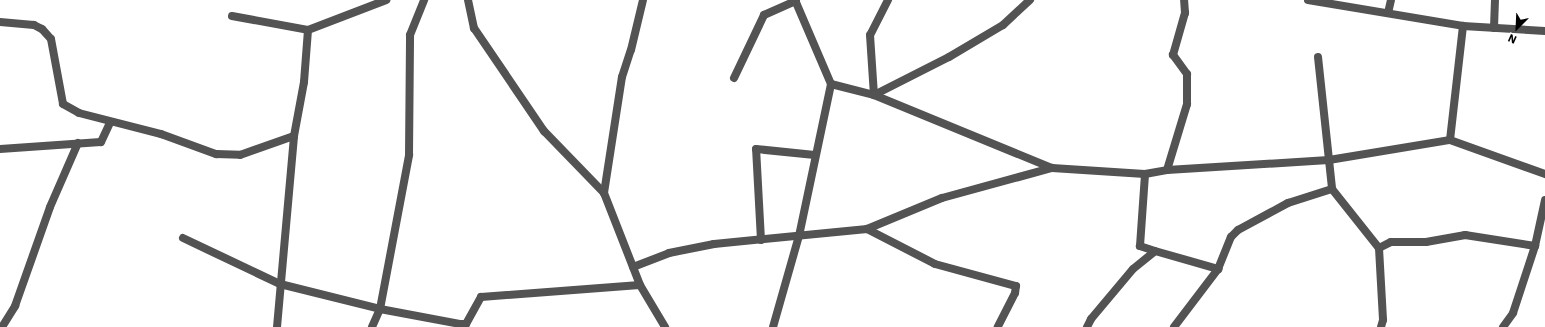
<!DOCTYPE html>
<style>
body{margin:0}
#map{position:relative;width:1545px;height:327px;overflow:hidden;background:#fff;font-family:"IBM Plex Sans",sans-serif}
div>[style]{position:absolute}
.minor>*{height:8px;margin:-4px;padding:0 4px;transform-origin:4px;border-radius:4px;background:#535353}
span{translate:-50% -50%;white-space:nowrap;text-align:center;line-height:1.15;-webkit-text-stroke:3.5px #fff;paint-order:stroke}
.north{position:absolute;left:1497px;top:8px;width:40px;height:40px;-webkit-text-stroke:3px #fff;paint-order:stroke;rotate:204deg;font-size:11px;font-weight:700;line-height:16px;text-align:center;color:#000}
.north::after{content:'';display:block;margin:auto;width:14px;height:18px;background:#000;clip-path:polygon(50% 0,100% 100%,50% 72%,0 100%)}
</style>
<div id="map">
<div class="minor">
<i style="left:468px;top:0;width:29px;rotate:78deg"></i>
<i style="left:474px;top:28px;width:125px;rotate:55.8deg"></i>
<i style="left:544px;top:131px;width:86px;rotate:45.9deg"></i>
<i style="left:604px;top:193px;width:99px;rotate:68.6deg"></i>
<i style="left:640px;top:285px;width:49px;rotate:59.2deg"></i>
<i style="left:888px;top:0;width:39px;rotate:117deg"></i>
<i style="left:870px;top:35px;width:60px;rotate:86.2deg"></i>
<i style="left:874px;top:95px;width:84px;rotate:-26.9deg"></i>
<i style="left:949px;top:57px;width:63px;rotate:-30.7deg"></i>
<i style="left:1003px;top:25px;width:37px;rotate:-43deg"></i>
<i style="left:1308px;top:0;width:157px;rotate:9.5deg"></i>
<i style="left:1463px;top:26px;width:82px;rotate:3.5deg"></i>
<i style="left:1388px;top:13px;width:13px;rotate:-77deg"></i>
<i style="left:232px;top:16px;width:77px;rotate:10.4deg"></i>
<i style="left:308px;top:30px;width:84px;rotate:-21deg"></i>
<i style="left:0;top:22px;width:34px;rotate:5deg"></i>
<i style="left:34px;top:25px;width:9px;rotate:27deg"></i>
<i style="left:42px;top:29px;width:13px;rotate:48deg"></i>
<i style="left:51px;top:39px;width:66px;rotate:79.5deg"></i>
<i style="left:63px;top:104px;width:18px;rotate:29deg"></i>
<i style="left:79px;top:113px;width:85px;rotate:14.4deg"></i>
<i style="left:161px;top:134px;width:59px;rotate:20deg"></i>
<i style="left:216px;top:154px;width:24px;rotate:2deg"></i>
<i style="left:240px;top:155px;width:57px;rotate:-19.4deg"></i>
<i style="left:1494px;top:28px;width:28px;rotate:-88deg"></i>
<i style="left:1318px;top:57px;width:133px;rotate:83.9deg"></i>
<i style="left:1332px;top:189px;width:75px;rotate:51.5deg"></i>
<i style="left:1379px;top:248px;width:72px;rotate:86.8deg"></i>
<i style="left:1383px;top:320px;width:7px;rotate:106deg"></i>
<i style="left:734px;top:78px;width:70px;rotate:-64.5deg"></i>
<i style="left:764px;top:15px;width:35px;rotate:-24deg"></i>
<i style="left:831px;top:84px;width:44px;rotate:14.3deg"></i>
<i style="left:874px;top:95px;width:192px;rotate:22.3deg"></i>
<i style="left:1450px;top:140px;width:115px;rotate:-83.5deg"></i>
<i style="left:0;top:149px;width:101px;rotate:-4deg"></i>
<i style="left:101px;top:142px;width:21px;rotate:-65deg"></i>
<i style="left:1167px;top:170px;width:69px;rotate:-73.1deg"></i>
<i style="left:1187px;top:104px;width:30px;rotate:-90deg"></i>
<i style="left:1187px;top:74px;width:24px;rotate:-126deg"></i>
<i style="left:1173px;top:55px;width:44px;rotate:-74.1deg"></i>
<i style="left:1185px;top:13px;width:13px;rotate:-94deg"></i>
<i style="left:604px;top:193px;width:117px;rotate:-81.2deg"></i>
<i style="left:622px;top:77px;width:28px;rotate:-72deg"></i>
<i style="left:631px;top:50px;width:51px;rotate:-76.5deg"></i>
<i style="left:867px;top:229px;width:76px;rotate:27.2deg"></i>
<i style="left:935px;top:264px;width:84px;rotate:15.2deg"></i>
<i style="left:1016px;top:286px;width:7px;rotate:98deg"></i>
<i style="left:1015px;top:293px;width:38px;rotate:117deg"></i>
<i style="left:183px;top:238px;width:107px;rotate:25.4deg"></i>
<i style="left:280px;top:284px;width:103px;rotate:14deg"></i>
<i style="left:380px;top:309px;width:81px;rotate:10.6deg"></i>
<i style="left:460px;top:324px;width:6px"></i>
<i style="left:466px;top:324px;width:31px;rotate:-61deg"></i>
<i style="left:481px;top:297px;width:159px;rotate:-4.3deg"></i>
<i style="left:761px;top:240px;width:91px;rotate:-93.1deg"></i>
<i style="left:756px;top:149px;width:59px;rotate:5.8deg"></i>
<i style="left:1379px;top:248px;width:13px;rotate:-27deg"></i>
<i style="left:1391px;top:242px;width:35px"></i>
<i style="left:1426px;top:242px;width:40px;rotate:-10deg"></i>
<i style="left:1465px;top:235px;width:71px;rotate:8.9deg"></i>
<i style="left:1155px;top:251px;width:66px;rotate:15.9deg"></i>
<i style="left:633px;top:267px;width:39px;rotate:-21deg"></i>
<i style="left:669px;top:253px;width:46px;rotate:-11.3deg"></i>
<i style="left:714px;top:244px;width:154px;rotate:-5.6deg"></i>
<i style="left:867px;top:229px;width:81px;rotate:-22.5deg"></i>
<i style="left:942px;top:198px;width:114px;rotate:-15.3deg"></i>
<i style="left:1052px;top:168px;width:93px;rotate:3.7deg"></i>
<i style="left:1145px;top:174px;width:22px;rotate:-10deg"></i>
<i style="left:1167px;top:170px;width:162px;rotate:-3.5deg"></i>
<i style="left:1329px;top:160px;width:123px;rotate:-9.4deg"></i>
<i style="left:1450px;top:140px;width:101px;rotate:19.7deg"></i>
<i style="left:2px;top:327px;width:25px;rotate:-58deg"></i>
<i style="left:15px;top:306px;width:105px;rotate:-70.5deg"></i>
<i style="left:50px;top:207px;width:70px;rotate:-66.4deg"></i>
<i style="left:277px;top:327px;width:192px;rotate:-84.9deg"></i>
<i style="left:294px;top:136px;width:55px;rotate:-79.5deg"></i>
<i style="left:304px;top:82px;width:52px;rotate:-85.6deg"></i>
<i style="left:372px;top:327px;width:20px;rotate:-66deg"></i>
<i style="left:380px;top:309px;width:157px;rotate:-79.3deg"></i>
<i style="left:409px;top:155px;width:120px;rotate:-89.5deg"></i>
<i style="left:410px;top:35px;width:38px;rotate:-68deg"></i>
<i style="left:773px;top:327px;width:95px;rotate:-74.1deg"></i>
<i style="left:799px;top:236px;width:155px;rotate:-78.1deg"></i>
<i style="left:831px;top:84px;width:91px;rotate:-113.2deg"></i>
<i style="left:1087px;top:327px;width:9px;rotate:-63deg"></i>
<i style="left:1091px;top:319px;width:65px;rotate:-50deg"></i>
<i style="left:1133px;top:269px;width:28px;rotate:-39deg"></i>
<i style="left:1155px;top:251px;width:16px;rotate:-162deg"></i>
<i style="left:1140px;top:246px;width:72px;rotate:-86deg"></i>
<i style="left:1174px;top:327px;width:73px;rotate:-52.8deg"></i>
<i style="left:1218px;top:269px;width:35px;rotate:-68deg"></i>
<i style="left:1231px;top:237px;width:10px;rotate:-45deg"></i>
<i style="left:1238px;top:230px;width:57px;rotate:-28.4deg"></i>
<i style="left:1288px;top:203px;width:46px;rotate:-17.7deg"></i>
<i style="left:1503px;top:327px;width:17px;rotate:-54deg"></i>
<i style="left:1513px;top:313px;width:71px;rotate:-71.8deg"></i>
<i style="left:1535px;top:246px;width:47px;rotate:-77.7deg"></i>
</div>
<div class="north">N</div>
</div>
